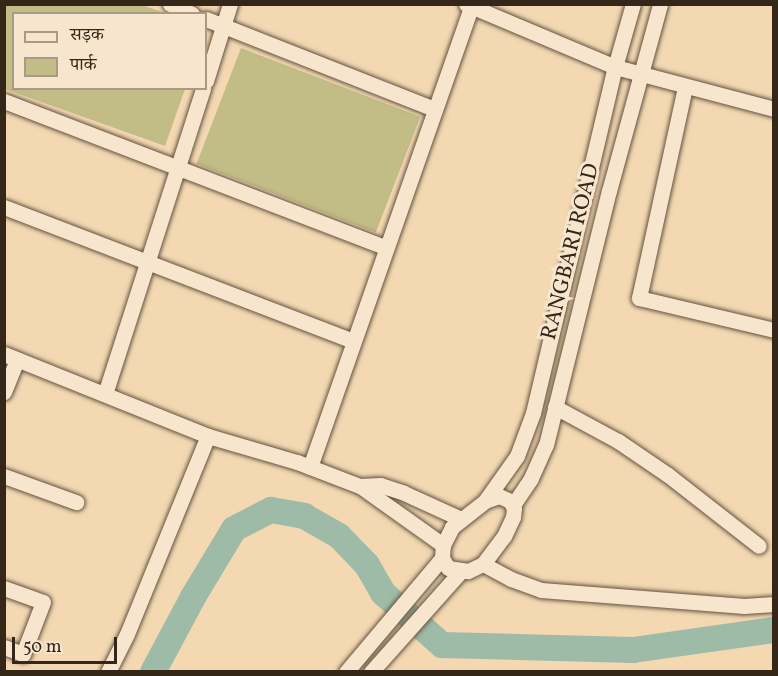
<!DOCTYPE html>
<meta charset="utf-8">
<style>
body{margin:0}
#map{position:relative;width:778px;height:676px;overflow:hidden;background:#f3d8b2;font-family:Vollkorn,"Noto Serif Devanagari",serif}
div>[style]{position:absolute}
.green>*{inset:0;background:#c2bc87;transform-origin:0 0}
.river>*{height:26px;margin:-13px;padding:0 13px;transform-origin:13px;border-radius:13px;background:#9dbba6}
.roads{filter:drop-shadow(0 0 2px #64523f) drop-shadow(0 0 2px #64523f)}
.minor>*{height:15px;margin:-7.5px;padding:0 7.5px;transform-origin:7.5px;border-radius:7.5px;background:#f7e6cd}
span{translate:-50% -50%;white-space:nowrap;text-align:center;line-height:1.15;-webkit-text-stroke:6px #f7e6cd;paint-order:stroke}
.street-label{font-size:22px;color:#342619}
.frame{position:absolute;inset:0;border:6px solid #342619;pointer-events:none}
.legend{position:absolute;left:12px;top:12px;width:195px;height:78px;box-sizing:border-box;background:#f7e6cd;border:2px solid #a99985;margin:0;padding:8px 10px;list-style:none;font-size:18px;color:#342619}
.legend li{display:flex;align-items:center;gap:12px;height:30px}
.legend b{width:30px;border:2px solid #a99985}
.scale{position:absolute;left:12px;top:637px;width:105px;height:27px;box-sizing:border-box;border:3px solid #342619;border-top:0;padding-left:8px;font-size:18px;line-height:21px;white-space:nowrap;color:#342619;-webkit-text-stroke:4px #f7e6cd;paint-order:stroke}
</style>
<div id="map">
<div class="green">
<i style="clip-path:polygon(5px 4px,139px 4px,165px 13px,14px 14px,14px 88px,185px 89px,165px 146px,5px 89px)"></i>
<i style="left:241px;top:48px;width:192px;height:124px;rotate:21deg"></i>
</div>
<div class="river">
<i style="left:153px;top:672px;width:85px;rotate:-61.9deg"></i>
<i style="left:193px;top:597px;width:79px;rotate:-58.9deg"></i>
<i style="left:234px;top:529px;width:42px;rotate:-27.2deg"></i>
<i style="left:271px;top:510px;width:34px;rotate:10deg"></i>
<i style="left:304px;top:516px;width:40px;rotate:29.7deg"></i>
<i style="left:339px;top:536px;width:40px;rotate:46deg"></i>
<i style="left:367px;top:565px;width:32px;rotate:60deg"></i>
<i style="left:383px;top:593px;width:79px;rotate:41.4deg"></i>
<i style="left:442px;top:645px;width:191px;rotate:1.5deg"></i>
<i style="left:633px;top:650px;width:142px;rotate:-8.1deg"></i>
</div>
<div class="roads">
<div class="minor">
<i style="left:170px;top:4px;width:24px;rotate:24deg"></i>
<i style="left:466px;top:4px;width:162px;rotate:22.9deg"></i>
<i style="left:615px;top:67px;width:164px;rotate:14.8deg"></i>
<i style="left:206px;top:19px;width:246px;rotate:21.5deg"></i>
<i style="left:206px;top:81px;width:81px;rotate:-72.7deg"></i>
<i style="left:685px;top:87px;width:216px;rotate:102.3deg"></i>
<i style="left:639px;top:298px;width:139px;rotate:13.3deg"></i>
<i style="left:4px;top:101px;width:409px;rotate:21deg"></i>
<i style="left:4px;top:207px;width:374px;rotate:21deg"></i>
<i style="left:4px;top:354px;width:220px;rotate:21.9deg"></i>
<i style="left:208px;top:436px;width:93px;rotate:16.3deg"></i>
<i style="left:297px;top:462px;width:67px;rotate:20.9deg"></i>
<i style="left:360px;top:486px;width:102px;rotate:35.4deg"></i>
<i style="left:4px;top:392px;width:35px;rotate:-68deg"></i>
<i style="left:105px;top:394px;width:321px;rotate:-72.2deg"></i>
<i style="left:555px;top:407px;width:72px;rotate:28.4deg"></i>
<i style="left:618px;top:441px;width:60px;rotate:34.2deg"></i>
<i style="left:668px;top:475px;width:115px;rotate:38deg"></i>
<i style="left:310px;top:467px;width:488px;rotate:-70.7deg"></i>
<i style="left:4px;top:476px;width:77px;rotate:19.9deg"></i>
<i style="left:360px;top:486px;width:20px;rotate:-3deg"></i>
<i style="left:380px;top:485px;width:25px;rotate:18deg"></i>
<i style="left:404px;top:493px;width:63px;rotate:24.5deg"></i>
<i style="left:499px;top:496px;width:12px;rotate:24deg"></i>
<i style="left:510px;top:501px;width:8px;rotate:60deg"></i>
<i style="left:514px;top:508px;width:9px;rotate:96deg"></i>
<i style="left:513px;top:517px;width:21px;rotate:115deg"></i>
<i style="left:504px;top:536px;width:35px;rotate:127deg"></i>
<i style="left:483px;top:564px;width:17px;rotate:155deg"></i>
<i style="left:468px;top:571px;width:20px;rotate:-171deg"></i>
<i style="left:448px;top:568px;width:12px;rotate:-121deg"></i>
<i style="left:442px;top:558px;width:13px;rotate:-86deg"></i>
<i style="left:443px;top:545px;width:20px;rotate:-63deg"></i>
<i style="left:452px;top:527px;width:42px;rotate:-38.2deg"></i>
<i style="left:485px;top:501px;width:15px;rotate:-20deg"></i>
<i style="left:485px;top:501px;width:55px;rotate:-54.6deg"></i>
<i style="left:517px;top:456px;width:46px;rotate:-69.6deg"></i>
<i style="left:533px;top:413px;width:356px;rotate:-76.7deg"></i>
<i style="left:615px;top:67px;width:66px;rotate:-74.1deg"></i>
<i style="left:513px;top:505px;width:32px;rotate:-56deg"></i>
<i style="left:531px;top:478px;width:36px;rotate:-66deg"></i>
<i style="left:546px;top:445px;width:262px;rotate:-76.1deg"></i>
<i style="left:609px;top:191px;width:194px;rotate:-74.7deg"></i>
<i style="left:483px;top:564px;width:32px;rotate:28deg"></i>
<i style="left:511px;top:579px;width:32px;rotate:20deg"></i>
<i style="left:541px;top:590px;width:204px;rotate:4.5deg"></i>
<i style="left:744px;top:606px;width:30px;rotate:-4deg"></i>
<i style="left:4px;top:588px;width:41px;rotate:19.7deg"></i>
<i style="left:43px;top:602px;width:56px;rotate:111deg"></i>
<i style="left:23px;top:654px;width:20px;rotate:-160deg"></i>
<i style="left:108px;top:672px;width:42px;rotate:-63.4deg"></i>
<i style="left:127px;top:634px;width:214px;rotate:-67.8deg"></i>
<i style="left:346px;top:672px;width:149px;rotate:-49.9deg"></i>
<i style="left:371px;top:672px;width:135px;rotate:-48.3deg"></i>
</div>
</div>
<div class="street-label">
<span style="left:571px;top:252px;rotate:-76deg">RANGBARI ROAD</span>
</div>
<div class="frame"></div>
<ul class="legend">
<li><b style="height:8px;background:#f7e6cd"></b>सड़क</li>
<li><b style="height:16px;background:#c2bc87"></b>पार्क</li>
</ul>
<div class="scale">50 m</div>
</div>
